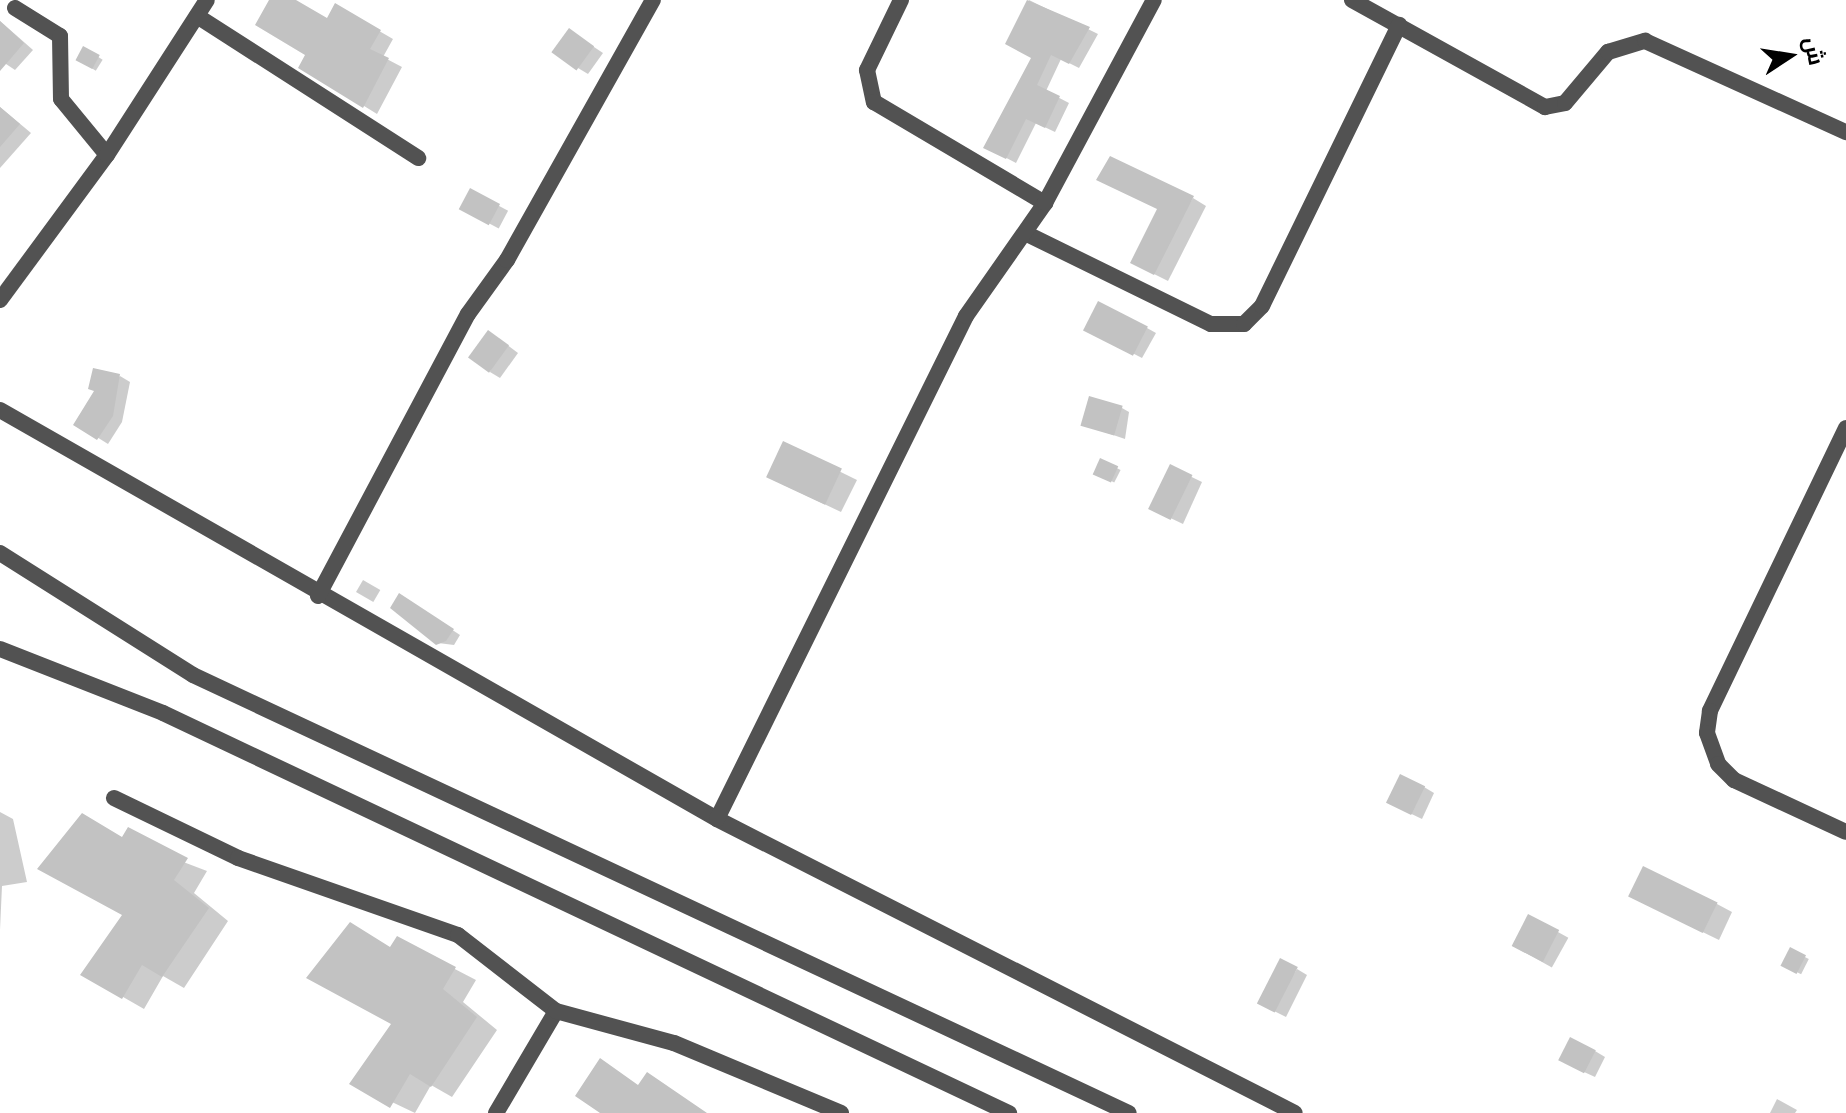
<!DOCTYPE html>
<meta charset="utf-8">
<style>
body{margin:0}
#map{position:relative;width:1846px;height:1113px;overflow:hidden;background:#fff;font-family:"Fira Sans Condensed",Cairo,sans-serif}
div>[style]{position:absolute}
.shadow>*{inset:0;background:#0003;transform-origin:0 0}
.building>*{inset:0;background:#c2c2c2;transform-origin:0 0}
.street>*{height:16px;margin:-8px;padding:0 8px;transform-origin:8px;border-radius:8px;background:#525252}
span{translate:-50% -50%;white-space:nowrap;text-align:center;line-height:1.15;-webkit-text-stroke:7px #fff;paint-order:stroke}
.north{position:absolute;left:1750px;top:16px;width:80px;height:80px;-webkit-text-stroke:6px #fff;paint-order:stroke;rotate:78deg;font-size:22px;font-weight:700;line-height:32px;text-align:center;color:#000}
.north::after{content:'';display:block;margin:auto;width:28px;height:36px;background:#000;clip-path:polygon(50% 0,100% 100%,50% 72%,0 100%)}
</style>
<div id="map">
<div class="shadow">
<i style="clip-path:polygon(272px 0,292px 0,327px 21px,336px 6px,393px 39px,383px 57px,402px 67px,377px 114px,301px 67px,308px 54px)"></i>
<i style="clip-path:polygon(1029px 0,1098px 34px,1079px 68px,1061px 59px,1046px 91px,1069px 103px,1055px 132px,1036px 123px,1016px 163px,995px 152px,1034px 57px,1008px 44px)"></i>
<i style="clip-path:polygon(0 21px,33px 50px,15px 70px,0 60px)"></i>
<i style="clip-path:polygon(579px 37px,603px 53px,588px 74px,578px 68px)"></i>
<i style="left:84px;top:48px;width:22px;height:13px;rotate:32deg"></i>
<i style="clip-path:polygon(0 107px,31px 133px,0 168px)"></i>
<i style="left:471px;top:191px;width:42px;height:20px;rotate:28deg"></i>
<i style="clip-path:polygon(1193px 198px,1206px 206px,1168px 281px,1146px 270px)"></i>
<i style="clip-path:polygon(1147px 328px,1156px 333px,1142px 358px,1097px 335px)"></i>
<i style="clip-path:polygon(498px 338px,518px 353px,500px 378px,490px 372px)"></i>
<i style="clip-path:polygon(120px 376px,130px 382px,122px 422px,108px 444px,76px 424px)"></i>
<i style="clip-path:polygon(1122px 408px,1129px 412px,1125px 439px,1084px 425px)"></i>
<i style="clip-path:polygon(784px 444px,857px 480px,841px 512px,784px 485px)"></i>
<i style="left:1101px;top:460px;width:22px;height:14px;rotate:27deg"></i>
<i style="clip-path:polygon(1171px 467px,1202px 482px,1183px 524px,1162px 514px)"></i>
<i style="left:363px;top:580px;width:20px;height:14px;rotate:30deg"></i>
<i style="clip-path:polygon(407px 600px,460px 635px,454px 645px,438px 643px)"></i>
<i style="clip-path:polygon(1424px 787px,1434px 793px,1422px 819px,1399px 808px)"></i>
<i style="clip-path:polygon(0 812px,13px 819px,27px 882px,2px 886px,0 930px)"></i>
<i style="clip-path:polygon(123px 839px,207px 871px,194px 893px,228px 921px,184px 988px,163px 976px,144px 1009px,83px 974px,125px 915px)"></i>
<i style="clip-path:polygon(1717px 904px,1732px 912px,1719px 940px,1647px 905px)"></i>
<i style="left:1529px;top:916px;width:45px;height:34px;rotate:29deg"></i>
<i style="clip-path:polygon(397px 939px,476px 980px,463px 1002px,497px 1030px,452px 1097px,431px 1085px,415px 1113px,352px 1083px,393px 1024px,391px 949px)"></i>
<i style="left:1791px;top:950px;width:20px;height:17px;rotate:27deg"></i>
<i style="clip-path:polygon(1297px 969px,1307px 975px,1286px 1017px,1270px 1009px)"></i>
<i style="clip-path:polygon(1595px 1051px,1605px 1057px,1595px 1077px,1571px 1066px)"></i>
<i style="clip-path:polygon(1777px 1099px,1797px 1110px,1795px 1113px,1770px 1113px)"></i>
</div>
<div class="building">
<i style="clip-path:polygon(269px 0,296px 0,327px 18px,335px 3px,381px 30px,370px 49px,389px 58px,363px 108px,298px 68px,305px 55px,255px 25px)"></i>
<i style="clip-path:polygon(1027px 0,1090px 27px,1069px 64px,1051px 55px,1037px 85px,1060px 96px,1045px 128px,1026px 119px,1006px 159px,983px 148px,1031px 58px,1005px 44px)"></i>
<i style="clip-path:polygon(0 21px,24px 43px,0 71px)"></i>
<i style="left:569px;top:28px;width:31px;height:30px;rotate:36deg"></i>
<i style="left:83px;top:46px;width:19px;height:16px;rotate:28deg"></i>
<i style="clip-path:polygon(0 107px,20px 124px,0 147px)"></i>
<i style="clip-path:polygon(1110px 156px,1194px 196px,1154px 275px,1130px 263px,1157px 209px,1096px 180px)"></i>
<i style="left:470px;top:188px;width:34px;height:24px;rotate:28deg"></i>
<i style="left:1098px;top:301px;width:56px;height:33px;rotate:27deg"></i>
<i style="left:488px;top:330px;width:26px;height:34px;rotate:36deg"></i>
<i style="clip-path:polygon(93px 368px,120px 374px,113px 416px,97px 440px,73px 425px,94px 391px,88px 389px)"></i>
<i style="left:1089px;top:396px;width:35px;height:31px;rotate:16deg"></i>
<i style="left:783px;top:441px;width:65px;height:40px;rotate:25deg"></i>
<i style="left:1100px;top:458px;width:20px;height:18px;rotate:24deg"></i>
<i style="left:1170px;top:464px;width:25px;height:50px;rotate:26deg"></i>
<i style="clip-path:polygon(399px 593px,454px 629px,446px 641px,436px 645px,390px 608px)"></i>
<i style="left:1400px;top:774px;width:28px;height:32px;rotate:26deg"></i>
<i style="clip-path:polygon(82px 813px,122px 837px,128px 827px,188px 858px,174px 880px,209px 908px,162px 977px,142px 965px,122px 999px,80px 975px,122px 915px,37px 869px)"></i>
<i style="left:1643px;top:866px;width:83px;height:34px;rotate:26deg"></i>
<i style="left:1528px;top:914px;width:35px;height:36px;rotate:27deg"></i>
<i style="clip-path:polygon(350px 922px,390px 947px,397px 936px,456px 967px,443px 989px,477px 1017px,431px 1087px,410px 1074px,390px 1108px,349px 1084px,391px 1024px,306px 978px)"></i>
<i style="left:1790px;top:947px;width:18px;height:21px;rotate:27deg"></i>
<i style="left:1280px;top:958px;width:20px;height:51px;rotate:27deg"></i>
<i style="left:1570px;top:1037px;width:29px;height:26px;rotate:27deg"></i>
<i style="clip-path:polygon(600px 1058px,638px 1085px,647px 1072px,707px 1113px,600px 1113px,575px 1096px)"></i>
</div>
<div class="street">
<i style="left:901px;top:0;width:78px;rotate:115.9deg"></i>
<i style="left:867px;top:70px;width:33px;rotate:78deg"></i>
<i style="left:874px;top:102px;width:199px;rotate:30.6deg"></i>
<i style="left:1352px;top:0;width:221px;rotate:29deg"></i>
<i style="left:1545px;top:107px;width:20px;rotate:-11deg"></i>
<i style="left:1565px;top:103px;width:67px;rotate:-49.9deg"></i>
<i style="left:1608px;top:52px;width:39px;rotate:-17deg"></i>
<i style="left:1645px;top:41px;width:221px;rotate:24.4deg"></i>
<i style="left:15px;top:8px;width:53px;rotate:31.9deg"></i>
<i style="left:60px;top:36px;width:63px;rotate:89.1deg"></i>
<i style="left:61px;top:99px;width:72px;rotate:50.6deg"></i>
<i style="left:197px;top:16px;width:263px;rotate:32.7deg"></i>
<i style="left:1025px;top:233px;width:207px;rotate:26.1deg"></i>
<i style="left:1211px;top:324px;width:33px"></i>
<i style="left:1244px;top:324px;width:25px;rotate:-45deg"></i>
<i style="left:1262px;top:306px;width:313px;rotate:-64deg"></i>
<i style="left:0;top:300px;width:180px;rotate:-53.6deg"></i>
<i style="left:107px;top:155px;width:184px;rotate:-57.2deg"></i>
<i style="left:0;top:410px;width:825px;rotate:29.7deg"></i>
<i style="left:717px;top:819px;width:648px;rotate:26.96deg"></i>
<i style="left:1846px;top:428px;width:314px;rotate:115.7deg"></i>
<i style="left:1710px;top:711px;width:22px;rotate:98deg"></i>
<i style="left:1707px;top:733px;width:33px;rotate:70deg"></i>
<i style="left:1718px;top:764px;width:23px;rotate:45deg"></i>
<i style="left:1734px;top:780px;width:123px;rotate:24.9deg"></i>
<i style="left:0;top:553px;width:228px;rotate:32.3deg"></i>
<i style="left:193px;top:675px;width:1033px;rotate:25.08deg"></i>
<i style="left:318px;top:596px;width:319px;rotate:-62deg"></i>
<i style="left:468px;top:314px;width:67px;rotate:-54.2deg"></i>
<i style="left:507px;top:260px;width:298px;rotate:-60.7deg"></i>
<i style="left:0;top:649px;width:175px;rotate:21.4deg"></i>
<i style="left:163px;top:713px;width:936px;rotate:25.31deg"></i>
<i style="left:114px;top:798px;width:138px;rotate:25.8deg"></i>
<i style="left:238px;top:858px;width:233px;rotate:19.3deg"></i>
<i style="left:458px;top:935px;width:124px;rotate:37.8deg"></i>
<i style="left:717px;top:819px;width:561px;rotate:-63.66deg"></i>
<i style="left:966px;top:316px;width:138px;rotate:-55deg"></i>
<i style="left:1045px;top:203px;width:230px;rotate:-61.8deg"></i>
<i style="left:496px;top:1113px;width:118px;rotate:-59.5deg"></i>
<i style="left:556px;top:1011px;width:122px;rotate:15.2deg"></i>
<i style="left:674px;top:1043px;width:181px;rotate:22.7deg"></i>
</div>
<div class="north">ش</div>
</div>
